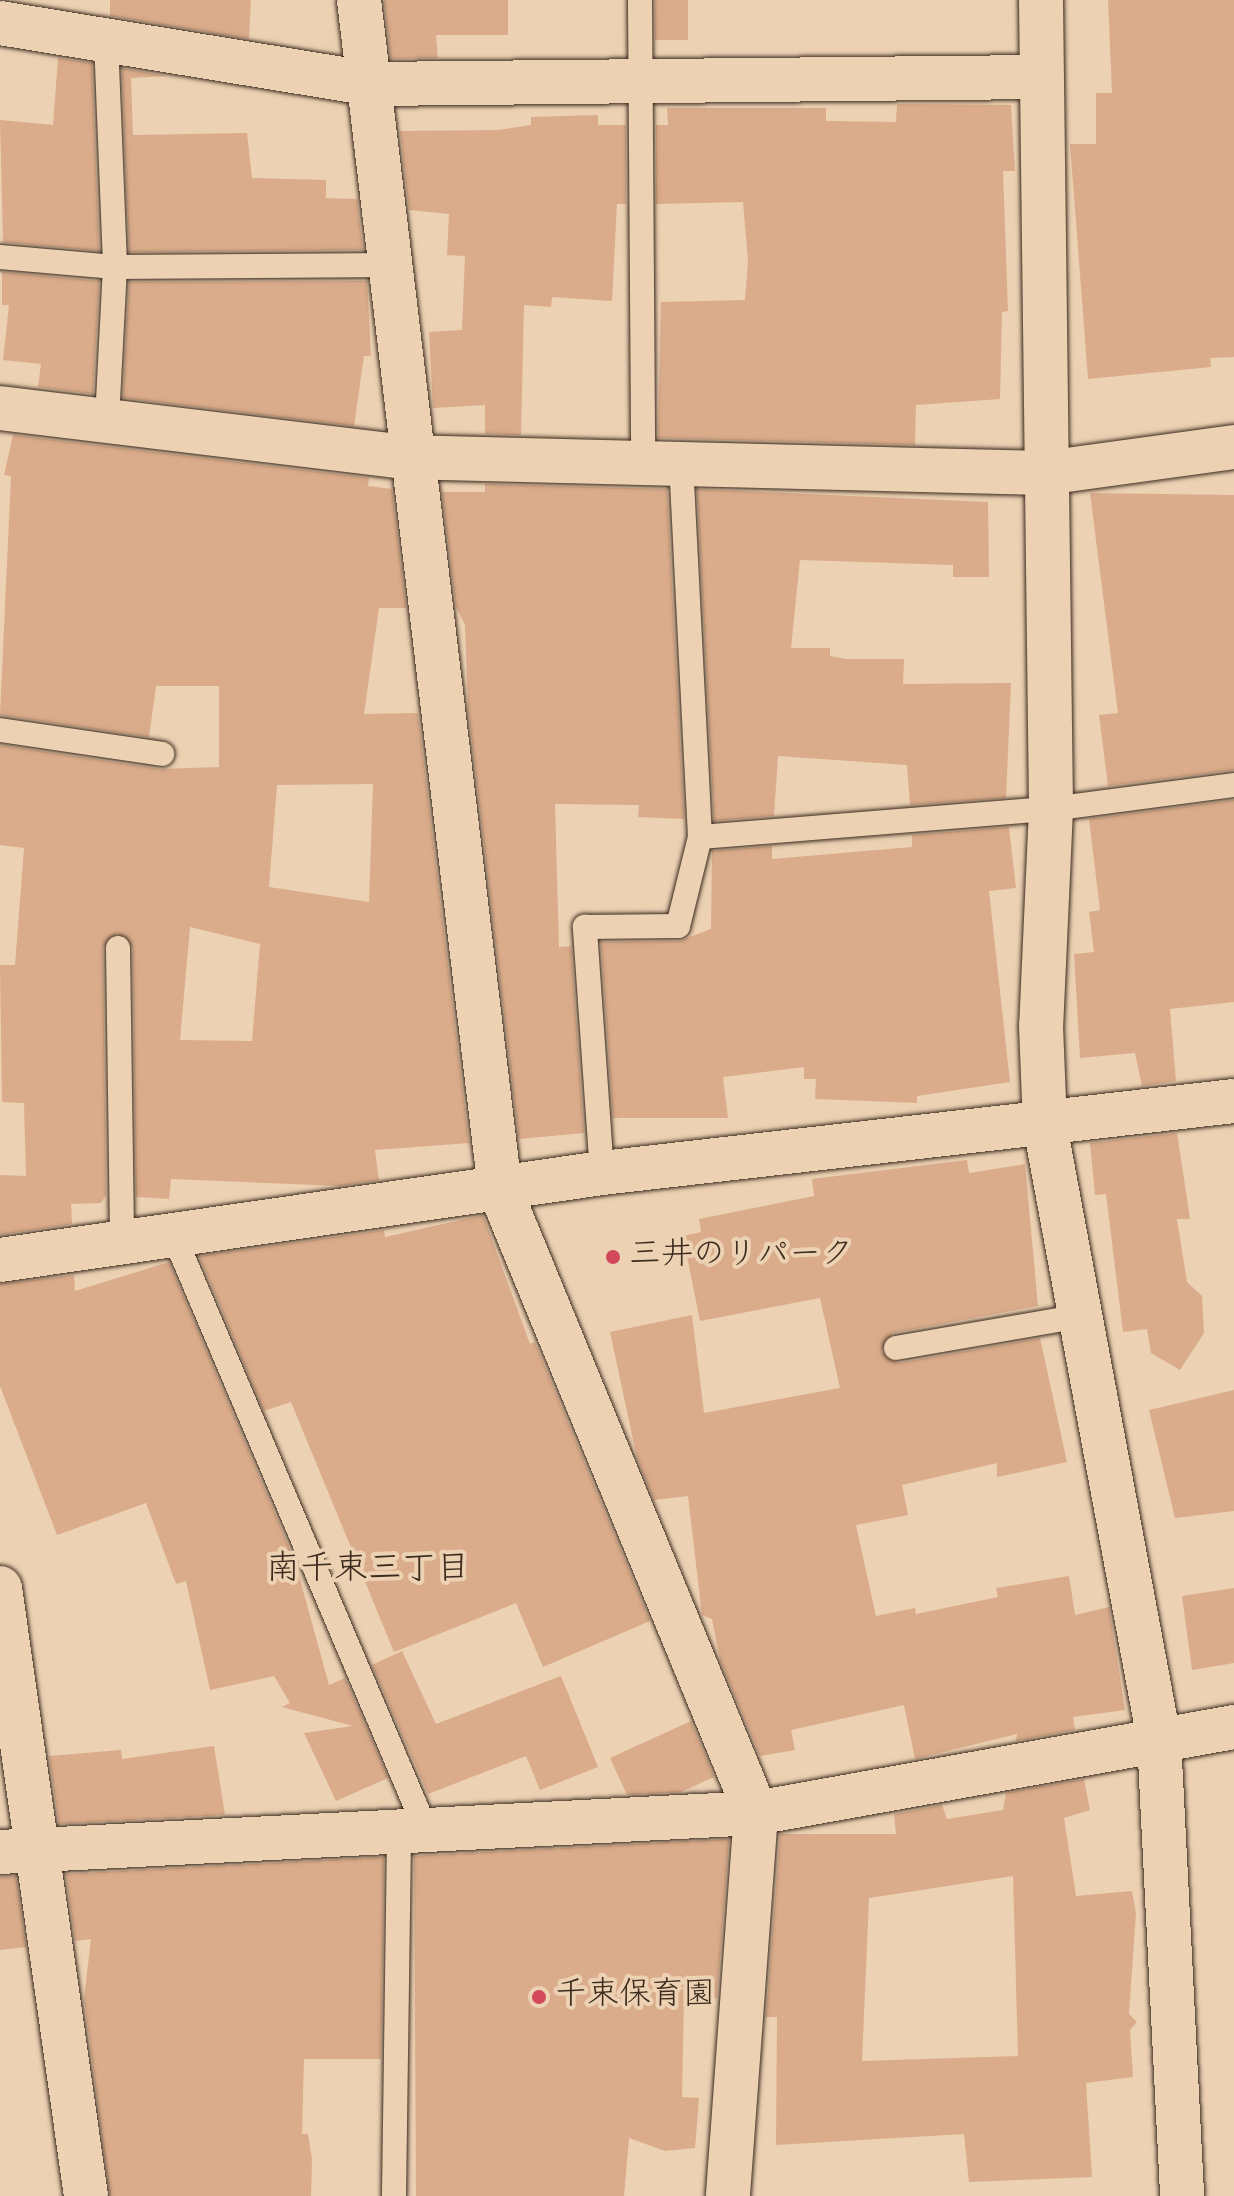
<!DOCTYPE html>
<meta charset="utf-8">
<style>
body{margin:0}
#map{position:relative;width:1234px;height:2196px;overflow:hidden;background:#ecd1b3;font-family:Dekko,"Klee One",sans-serif}
div>[style]{position:absolute}
.building>*{inset:0;background:#daac8b;transform-origin:0 0}
.roads{filter:drop-shadow(0 0 2px #3b2a1e) drop-shadow(0 0 2px #3b2a1e)}
.service>*{height:24px;margin:-12px;padding:0 12px;transform-origin:12px;border-radius:12px;background:#ecd1b3}
.minor>*{height:44px;margin:-22px;padding:0 22px;transform-origin:22px;border-radius:22px;background:#ecd1b3}
.tertiary>*{height:44px;margin:-22px;padding:0 22px;transform-origin:22px;border-radius:22px;background:#ecd1b3}
.dots>*{width:22px;height:22px;translate:-50% -50%;box-sizing:border-box;border:4px solid #ecd1b3;border-radius:50%}
span{translate:-50% -50%;white-space:nowrap;text-align:center;line-height:1.15;-webkit-text-stroke:8px #ecd1b3;paint-order:stroke}
.poi-label{font-size:32px;color:#3b2a1e}
.left{translate:0 -50%;text-align:left}
.neighbourhood-label{font-size:34px;color:#3b2a1e}
</style>
<div id="map">
<div class="building">
<i style="clip-path:polygon(110px 0,251px 0,249px 39px,110px 16px)"></i>
<i style="clip-path:polygon(384px 0,508px 0,508px 35px,436px 35px,438px 58px,391px 59px)"></i>
<i style="left:655px;top:0;width:33px;height:40px"></i>
<i style="clip-path:polygon(1108px 0,1234px 0,1234px 357px,1210px 358px,1211px 367px,1088px 379px,1070px 144px,1096px 144px,1096px 93px,1112px 93px)"></i>
<i style="clip-path:polygon(58px 58px,92px 63px,99px 251px,3px 242px,0 120px,53px 125px)"></i>
<i style="clip-path:polygon(122px 68px,167px 76px,131px 78px,133px 135px,247px 133px,252px 178px,326px 180px,326px 198px,357px 199px,363px 250px,129px 252px)"></i>
<i style="clip-path:polygon(897px 104px,1011px 105px,1015px 171px,1003px 171px,1008px 311px,1002px 312px,1000px 399px,916px 405px,915px 445px,658px 438px,661px 302px,745px 300px,748px 261px,743px 202px,656px 204px,656px 125px,668px 125px,667px 108px,826px 108px,826px 121px,896px 122px)"></i>
<i style="clip-path:polygon(598px 115px,598px 125px,626px 125px,626px 204px,617px 204px,612px 301px,552px 297px,551px 307px,524px 305px,521px 435px,485px 434px,485px 405px,433px 408px,429px 332px,462px 330px,465px 256px,447px 255px,449px 214px,409px 210px,400px 131px,498px 130px,531px 125px,531px 117px)"></i>
<i style="clip-path:polygon(2px 272px,99px 281px,93px 394px,38px 387px,41px 364px,3px 360px,9px 305px,2px 305px)"></i>
<i style="clip-path:polygon(367px 281px,371px 356px,364px 356px,354px 426px,123px 398px,129px 282px)"></i>
<i style="clip-path:polygon(evenodd,13px 435px,369px 478px,368px 486px,392px 489px,406px 608px,379px 608px,364px 714px,418px 713px,469px 1143px,375px 1150px,379px 1180px,340px 1186px,171px 1179px,169px 1199px,136px 1197px,133px 948px,117px 933px,103px 948px,106px 1195px,101px 1203px,71px 1204px,72px 1224px,0 1235px,0 1175px,26px 1176px,24px 1103px,2px 1102px,0 965px,15px 965px,24px 848px,0 845px,0 745px,160px 769px,219px 767px,219px 686px,156px 686px,149px 737px,0 715px,11px 476px,4px 475px,13px 435px,373px 784px,369px 902px,269px 887px,277px 785px,373px 784px,13px 435px,190px 927px,260px 944px,252px 1041px,180px 1040px,190px 927px)"></i>
<i style="clip-path:polygon(485px 484px,667px 489px,684px 819px,638px 817px,639px 805px,555px 804px,559px 947px,571px 946px,584px 1133px,519px 1139px,468px 708px,465px 625px,456px 607px,442px 492px,485px 492px)"></i>
<i style="clip-path:polygon(697px 489px,988px 502px,989px 577px,953px 577px,953px 565px,800px 560px,791px 648px,830px 648px,830px 656px,846px 659px,904px 659px,903px 684px,1011px 683px,1006px 798px,910px 805px,907px 765px,778px 756px,774px 816px,714px 821px)"></i>
<i style="clip-path:polygon(1090px 493px,1234px 495px,1234px 770px,1108px 786px,1099px 715px,1118px 713px)"></i>
<i style="clip-path:polygon(1234px 800px,1234px 1002px,1170px 1009px,1176px 1081px,1142px 1086px,1135px 1053px,1080px 1058px,1074px 954px,1094px 952px,1089px 912px,1100px 910px,1089px 819px)"></i>
<i style="clip-path:polygon(1009px 827px,1016px 888px,989px 891px,1010px 1082px,917px 1096px,917px 1103px,815px 1099px,816px 1079px,804px 1079px,804px 1067px,723px 1077px,728px 1118px,613px 1118px,601px 942px,679px 941px,711px 929px,712px 851px,772px 846px,772px 859px,912px 847px,912px 835px)"></i>
<i style="clip-path:polygon(1177px 1133px,1190px 1219px,1177px 1219px,1187px 1282px,1202px 1296px,1204px 1333px,1180px 1370px,1151px 1353px,1147px 1329px,1123px 1332px,1106px 1194px,1095px 1195px,1090px 1143px)"></i>
<i style="clip-path:polygon(967px 1160px,969px 1173px,1025px 1164px,1038px 1306px,893px 1333px,881px 1351px,899px 1363px,1040px 1338px,1067px 1462px,997px 1477px,997px 1463px,902px 1485px,908px 1515px,856px 1525px,876px 1616px,915px 1608px,916px 1614px,998px 1597px,996px 1588px,1069px 1576px,1075px 1615px,1109px 1607px,1125px 1710px,1073px 1717px,1075px 1730px,1016px 1741px,1017px 1734px,915px 1759px,904px 1705px,791px 1730px,795px 1750px,760px 1756px,720px 1660px,712px 1619px,702px 1615px,688px 1496px,654px 1500px,637px 1458px,610px 1332px,692px 1315px,704px 1413px,840px 1388px,820px 1298px,700px 1321px,683px 1236px,701px 1232px,699px 1219px,814px 1196px,812px 1179px)"></i>
<i style="clip-path:polygon(483px 1215px,530px 1344px,535px 1342px,650px 1621px,543px 1667px,516px 1603px,394px 1652px,291px 1402px,264px 1411px,199px 1256px,384px 1230px,385px 1237px)"></i>
<i style="clip-path:polygon(169px 1262px,295px 1561px,329px 1685px,345px 1678px,388px 1778px,336px 1801px,304px 1733px,353px 1726px,282px 1707px,290px 1703px,274px 1676px,210px 1690px,186px 1581px,176px 1584px,146px 1503px,57px 1535px,0 1386px,0 1284px,74px 1275px,75px 1291px)"></i>
<i style="clip-path:polygon(1234px 1390px,1234px 1511px,1175px 1518px,1149px 1410px)"></i>
<i style="clip-path:polygon(1234px 1588px,1234px 1663px,1192px 1670px,1182px 1596px)"></i>
<i style="clip-path:polygon(402px 1651px,436px 1724px,561px 1676px,598px 1767px,540px 1790px,526px 1756px,428px 1794px,372px 1665px)"></i>
<i style="clip-path:polygon(691px 1721px,714px 1777px,681px 1792px,627px 1795px,610px 1758px)"></i>
<i style="clip-path:polygon(214px 1746px,225px 1815px,59px 1824px,49px 1756px,121px 1750px,122px 1759px)"></i>
<i style="clip-path:polygon(evenodd,1084px 1779px,1090px 1810px,1064px 1818px,1076px 1896px,1132px 1891px,1136px 1913px,1129px 2014px,1137px 2022px,1130px 2030px,1133px 2077px,1086px 2083px,1092px 2177px,969px 2182px,964px 2134px,776px 2145px,777px 2017px,766px 2017px,780px 1834px,896px 1834px,894px 1814px,942px 1805px,947px 1819px,1003px 1810px,1006px 1793px,1084px 1779px,1013px 1876px,1018px 2056px,862px 2061px,869px 1898px,1013px 1876px)"></i>
<i style="clip-path:polygon(729px 1839px,717px 1998px,684px 1999px,682px 2097px,699px 2098px,695px 2148px,665px 2151px,629px 2138px,624px 2196px,416px 2196px,414px 1856px)"></i>
<i style="clip-path:polygon(384px 1857px,381px 2059px,304px 2059px,302px 2134px,308px 2134px,312px 2159px,311px 2196px,110px 2196px,84px 1999px,91px 1939px,75px 1941px,66px 1874px)"></i>
<i style="clip-path:polygon(16px 1876px,26px 1947px,0 1950px,0 1877px)"></i>
</div>
<div class="roads">
<div class="service">
<i style="left:640px;top:0;width:463px;rotate:89.6deg"></i>
<i style="left:106px;top:40px;width:227px;rotate:87.7deg"></i>
<i style="left:115px;top:267px;width:152px;rotate:93deg"></i>
<i style="left:0;top:257px;width:115px;rotate:5deg"></i>
<i style="left:115px;top:267px;width:281px;rotate:-0.4deg"></i>
<i style="left:0;top:730px;width:164px;rotate:8.4deg"></i>
<i style="left:700px;top:837px;width:352px;rotate:-4.6deg"></i>
<i style="left:1051px;top:809px;width:185px;rotate:-7.5deg"></i>
<i style="left:118px;top:948px;width:294px;rotate:89.2deg"></i>
<i style="left:602px;top:1173px;width:247px;rotate:-94deg"></i>
<i style="left:585px;top:927px;width:93px;rotate:-0.6deg"></i>
<i style="left:678px;top:926px;width:92px;rotate:-76.1deg"></i>
<i style="left:700px;top:837px;width:374px;rotate:-92.9deg"></i>
<i style="left:174px;top:1236px;width:643px;rotate:67.02deg"></i>
<i style="left:896px;top:1348px;width:189px;rotate:-9.8deg"></i>
<i style="left:394px;top:2196px;width:367px;rotate:-89.2deg"></i>
</div>
<div class="minor">
<i style="left:359px;top:0;width:1198px;rotate:83.24deg"></i>
<i style="left:500px;top:1190px;width:674px;rotate:67.66deg"></i>
<i style="left:756px;top:1813px;width:384px;rotate:94.2deg"></i>
<i style="left:0;top:23px;width:376px;rotate:9.3deg"></i>
<i style="left:371px;top:84px;width:669px;rotate:-0.6deg"></i>
<i style="left:0;top:408px;width:406px;rotate:6.9deg"></i>
<i style="left:403px;top:457px;width:642px;rotate:1.43deg"></i>
<i style="left:1045px;top:473px;width:191px;rotate:-7.8deg"></i>
<i style="left:0;top:1260px;width:608px;rotate:-8.22deg"></i>
<i style="left:602px;top:1173px;width:636px;rotate:-6.5deg"></i>
<i style="left:0;top:1588px;width:614px;rotate:81.95deg"></i>
<i style="left:0;top:1852px;width:757px;rotate:-2.95deg"></i>
<i style="left:756px;top:1813px;width:486px;rotate:-10.2deg"></i>
</div>
<div class="tertiary">
<i style="left:1041px;top:0;width:809px;rotate:89.29deg"></i>
<i style="left:1051px;top:809px;width:217px;rotate:92.6deg"></i>
<i style="left:1041px;top:1026px;width:100px;rotate:87.7deg"></i>
<i style="left:1045px;top:1126px;width:624px;rotate:79.47deg"></i>
<i style="left:1159px;top:1739px;width:458px;rotate:87.1deg"></i>
</div>
</div>
<div class="dots">
<i style="left:613px;top:1257px;background:#d1495b"></i>
<i style="left:539px;top:1997px;background:#d1495b"></i>
</div>
<div class="poi-label">
<span class="left" style="left:629px;top:1257px">三井のリパーク</span>
<span class="left" style="left:555px;top:1997px">千束保育園</span>
</div>
<div class="neighbourhood-label">
<span style="left:368px;top:1572px">南千束三丁目</span>
</div>
</div>
